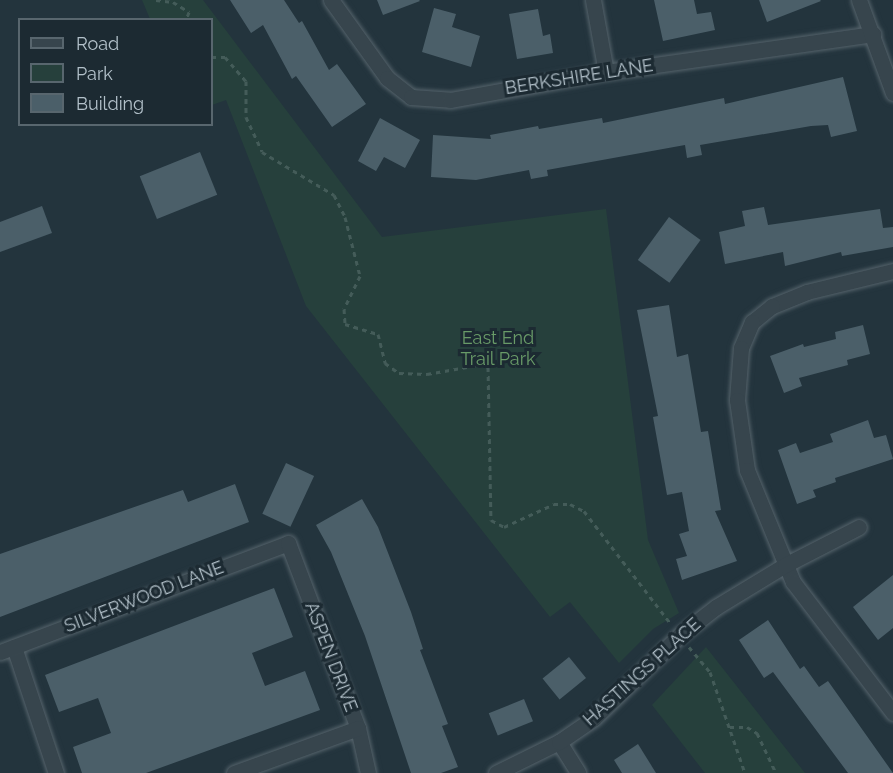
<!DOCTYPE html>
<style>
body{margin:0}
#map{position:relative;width:893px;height:773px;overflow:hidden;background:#23343d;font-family:Raleway,sans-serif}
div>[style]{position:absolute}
.green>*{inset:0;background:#26403c}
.building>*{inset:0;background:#4b5f69;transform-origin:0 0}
.path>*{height:3px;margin-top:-1.5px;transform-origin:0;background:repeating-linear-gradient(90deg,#445c59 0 4.5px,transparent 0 9px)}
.roads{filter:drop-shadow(0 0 2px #55636b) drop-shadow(0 0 2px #55636b)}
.street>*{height:15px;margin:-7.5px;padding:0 7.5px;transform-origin:7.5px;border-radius:7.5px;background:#37454d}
span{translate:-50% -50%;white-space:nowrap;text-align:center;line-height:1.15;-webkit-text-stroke:6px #1c2a32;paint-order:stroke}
.street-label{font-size:18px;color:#b2c0c9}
.park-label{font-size:18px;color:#699b68}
.legend{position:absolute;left:18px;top:18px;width:195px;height:108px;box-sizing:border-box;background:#1c2a32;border:2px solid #58666e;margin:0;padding:8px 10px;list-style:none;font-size:18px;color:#b2c0c9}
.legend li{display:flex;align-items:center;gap:12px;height:30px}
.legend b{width:30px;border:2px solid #58666e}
</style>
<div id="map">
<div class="green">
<i style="clip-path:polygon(142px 0,203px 0,382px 237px,606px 209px,648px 540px,679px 613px,653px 629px,619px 663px,570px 602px,550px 617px,306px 306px,226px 100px,212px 105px,212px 20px,150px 19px)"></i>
<i style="clip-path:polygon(706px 647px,805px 773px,705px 773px,652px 705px)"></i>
</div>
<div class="building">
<i style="clip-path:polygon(230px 0,284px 0,299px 23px,302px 21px,329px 70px,337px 64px,366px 104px,332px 127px,296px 76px,292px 79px,263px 25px,251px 33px)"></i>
<i style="clip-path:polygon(377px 0,419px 0,420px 1px,383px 15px)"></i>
<i style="clip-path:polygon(654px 0,694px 0,697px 14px,711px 12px,715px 30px,663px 41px)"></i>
<i style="clip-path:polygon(759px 0,820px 0,821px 1px,767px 22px)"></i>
<i style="clip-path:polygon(434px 8px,456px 14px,452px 27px,480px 36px,471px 67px,422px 52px)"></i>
<i style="clip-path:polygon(538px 9px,543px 36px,550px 34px,553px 53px,517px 59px,509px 14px)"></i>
<i style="clip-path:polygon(843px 77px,857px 131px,831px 137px,828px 125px,811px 126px,700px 145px,702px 155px,687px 158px,685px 145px,547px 170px,548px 176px,531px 179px,529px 170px,476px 180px,431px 177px,433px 135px,491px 139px,490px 135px,538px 126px,539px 129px,602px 118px,603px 123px,724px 98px,725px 104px)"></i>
<i style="clip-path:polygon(380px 118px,420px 140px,405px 168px,384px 157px,376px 171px,358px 161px)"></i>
<i style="left:200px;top:152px;width:46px;height:65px;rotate:68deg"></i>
<i style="clip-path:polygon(42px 206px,52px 233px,0 252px,0 222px)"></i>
<i style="clip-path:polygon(764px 207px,768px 225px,880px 209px,883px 228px,893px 227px,893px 247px,842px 256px,841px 252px,785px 266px,783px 252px,725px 264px,719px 232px,745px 226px,742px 211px)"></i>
<i style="left:669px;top:217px;width:39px;height:53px;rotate:36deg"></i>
<i style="clip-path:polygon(669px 305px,677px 357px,688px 354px,701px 432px,708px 431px,721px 510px,715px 511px,737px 561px,682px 580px,676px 559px,687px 556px,679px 534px,689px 531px,682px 492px,667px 495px,653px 417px,658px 416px,637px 310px)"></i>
<i style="clip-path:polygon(863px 325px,870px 354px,847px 360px,848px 365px,799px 378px,802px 386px,784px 393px,770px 356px,803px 344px,804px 347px,836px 339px,835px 332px)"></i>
<i style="clip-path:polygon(868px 420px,874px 438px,886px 435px,893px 459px,835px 478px,836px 482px,813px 490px,816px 497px,797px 504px,778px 450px,796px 443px,800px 453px,833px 442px,830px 434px)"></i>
<i style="left:286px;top:463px;width:31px;height:56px;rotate:25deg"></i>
<i style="clip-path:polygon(235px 484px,249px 522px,0 617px,0 554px,183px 490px,188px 502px)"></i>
<i style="clip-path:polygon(362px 499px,378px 527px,411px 612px,423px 649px,420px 650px,448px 724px,442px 726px,458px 767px,441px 773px,411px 773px,365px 636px,331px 552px,316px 525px)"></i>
<i style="clip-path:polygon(893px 575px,893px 628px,878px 640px,853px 607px)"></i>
<i style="clip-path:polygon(274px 588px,293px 637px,252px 653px,265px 686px,305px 671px,320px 710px,146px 773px,82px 773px,73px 747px,111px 733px,98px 698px,59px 712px,45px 675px)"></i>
<i style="clip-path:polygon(768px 620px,800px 669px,804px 666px,819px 687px,828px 681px,893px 773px,848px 773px,773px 672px,764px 678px,739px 640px)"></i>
<i style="left:569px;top:657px;width:27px;height:34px;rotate:51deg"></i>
<i style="left:524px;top:699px;width:24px;height:38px;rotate:68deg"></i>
<i style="clip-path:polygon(638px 744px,656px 773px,622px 773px,614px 760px)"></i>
</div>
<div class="path">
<i style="left:156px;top:0;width:17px;rotate:7deg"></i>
<i style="left:173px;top:2px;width:19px;rotate:32deg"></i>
<i style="left:189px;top:12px;width:9px;rotate:111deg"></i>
<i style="left:212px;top:57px;width:13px"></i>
<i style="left:225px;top:57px;width:32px;rotate:49deg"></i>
<i style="left:246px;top:81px;width:36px;rotate:90deg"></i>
<i style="left:246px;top:117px;width:38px;rotate:65deg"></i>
<i style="left:262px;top:152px;width:84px;rotate:30.8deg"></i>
<i style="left:334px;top:195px;width:25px;rotate:63deg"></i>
<i style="left:345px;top:217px;width:61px;rotate:75.7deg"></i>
<i style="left:360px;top:276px;width:37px;rotate:116deg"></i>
<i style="left:344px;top:309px;width:15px;rotate:86deg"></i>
<i style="left:345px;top:324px;width:34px;rotate:17deg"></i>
<i style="left:378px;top:334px;width:30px;rotate:76deg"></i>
<i style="left:385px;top:363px;width:17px;rotate:36deg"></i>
<i style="left:399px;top:373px;width:28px;rotate:2deg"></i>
<i style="left:427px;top:374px;width:58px;rotate:-10deg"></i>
<i style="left:484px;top:364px;width:5px;rotate:37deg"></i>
<i style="left:488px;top:367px;width:153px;rotate:88.9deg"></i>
<i style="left:491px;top:520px;width:15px;rotate:28deg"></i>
<i style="left:504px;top:527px;width:55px;rotate:-24.7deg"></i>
<i style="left:554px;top:504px;width:16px"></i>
<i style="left:570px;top:504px;width:16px;rotate:27deg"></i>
<i style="left:584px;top:511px;width:143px;rotate:52.4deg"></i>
<i style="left:689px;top:647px;width:33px;rotate:50deg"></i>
<i style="left:710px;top:672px;width:107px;rotate:70.9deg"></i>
<i style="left:730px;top:727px;width:17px"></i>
<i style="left:747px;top:727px;width:12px;rotate:31deg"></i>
<i style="left:757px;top:733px;width:44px;rotate:64.6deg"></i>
</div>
<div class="roads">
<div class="street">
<i style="left:331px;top:0;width:96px;rotate:54.3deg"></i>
<i style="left:387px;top:78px;width:31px;rotate:38deg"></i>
<i style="left:411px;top:97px;width:39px;rotate:4deg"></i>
<i style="left:450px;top:100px;width:158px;rotate:-10.2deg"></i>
<i style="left:606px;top:72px;width:270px;rotate:-8.1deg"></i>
<i style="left:593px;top:0;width:73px;rotate:79.8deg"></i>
<i style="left:859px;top:0;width:99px;rotate:69.9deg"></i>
<i style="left:893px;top:271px;width:89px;rotate:166.3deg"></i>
<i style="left:807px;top:292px;width:38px;rotate:158deg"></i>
<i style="left:772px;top:306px;width:26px;rotate:141deg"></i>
<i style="left:752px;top:322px;width:28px;rotate:113deg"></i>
<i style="left:741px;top:348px;width:52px;rotate:94.4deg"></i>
<i style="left:737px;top:400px;width:71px;rotate:81.9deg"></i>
<i style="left:747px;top:470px;width:121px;rotate:67.7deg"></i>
<i style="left:793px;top:582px;width:165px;rotate:52.6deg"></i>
<i style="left:14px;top:647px;width:133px;rotate:71.6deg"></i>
<i style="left:0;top:652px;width:308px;rotate:-20.7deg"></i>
<i style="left:288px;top:543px;width:198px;rotate:69.3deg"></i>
<i style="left:358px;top:728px;width:46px;rotate:77.5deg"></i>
<i style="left:559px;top:742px;width:36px;rotate:58deg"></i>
<i style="left:234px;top:773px;width:132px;rotate:-19.9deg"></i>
<i style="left:496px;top:773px;width:70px;rotate:-26.2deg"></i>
<i style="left:559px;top:742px;width:42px;rotate:-34.4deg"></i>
<i style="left:594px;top:718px;width:120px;rotate:-44deg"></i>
<i style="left:680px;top:635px;width:46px;rotate:-37.9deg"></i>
<i style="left:716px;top:607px;width:81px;rotate:-31.3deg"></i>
<i style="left:785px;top:565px;width:83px;rotate:-27.2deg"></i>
</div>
</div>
<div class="street-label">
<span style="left:579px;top:77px;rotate:-9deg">BERKSHIRE LANE</span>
<span style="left:144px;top:597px;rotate:-21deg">SILVERWOOD LANE</span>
<span style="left:331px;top:657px;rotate:69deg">ASPEN DRIVE</span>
<span style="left:642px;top:672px;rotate:-42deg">HASTINGS PLACE</span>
</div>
<div class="park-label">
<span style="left:498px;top:349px">East End<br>Trail Park</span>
</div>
<ul class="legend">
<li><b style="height:8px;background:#37454d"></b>Road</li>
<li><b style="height:16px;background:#26403c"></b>Park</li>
<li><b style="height:16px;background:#4b5f69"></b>Building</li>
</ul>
</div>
